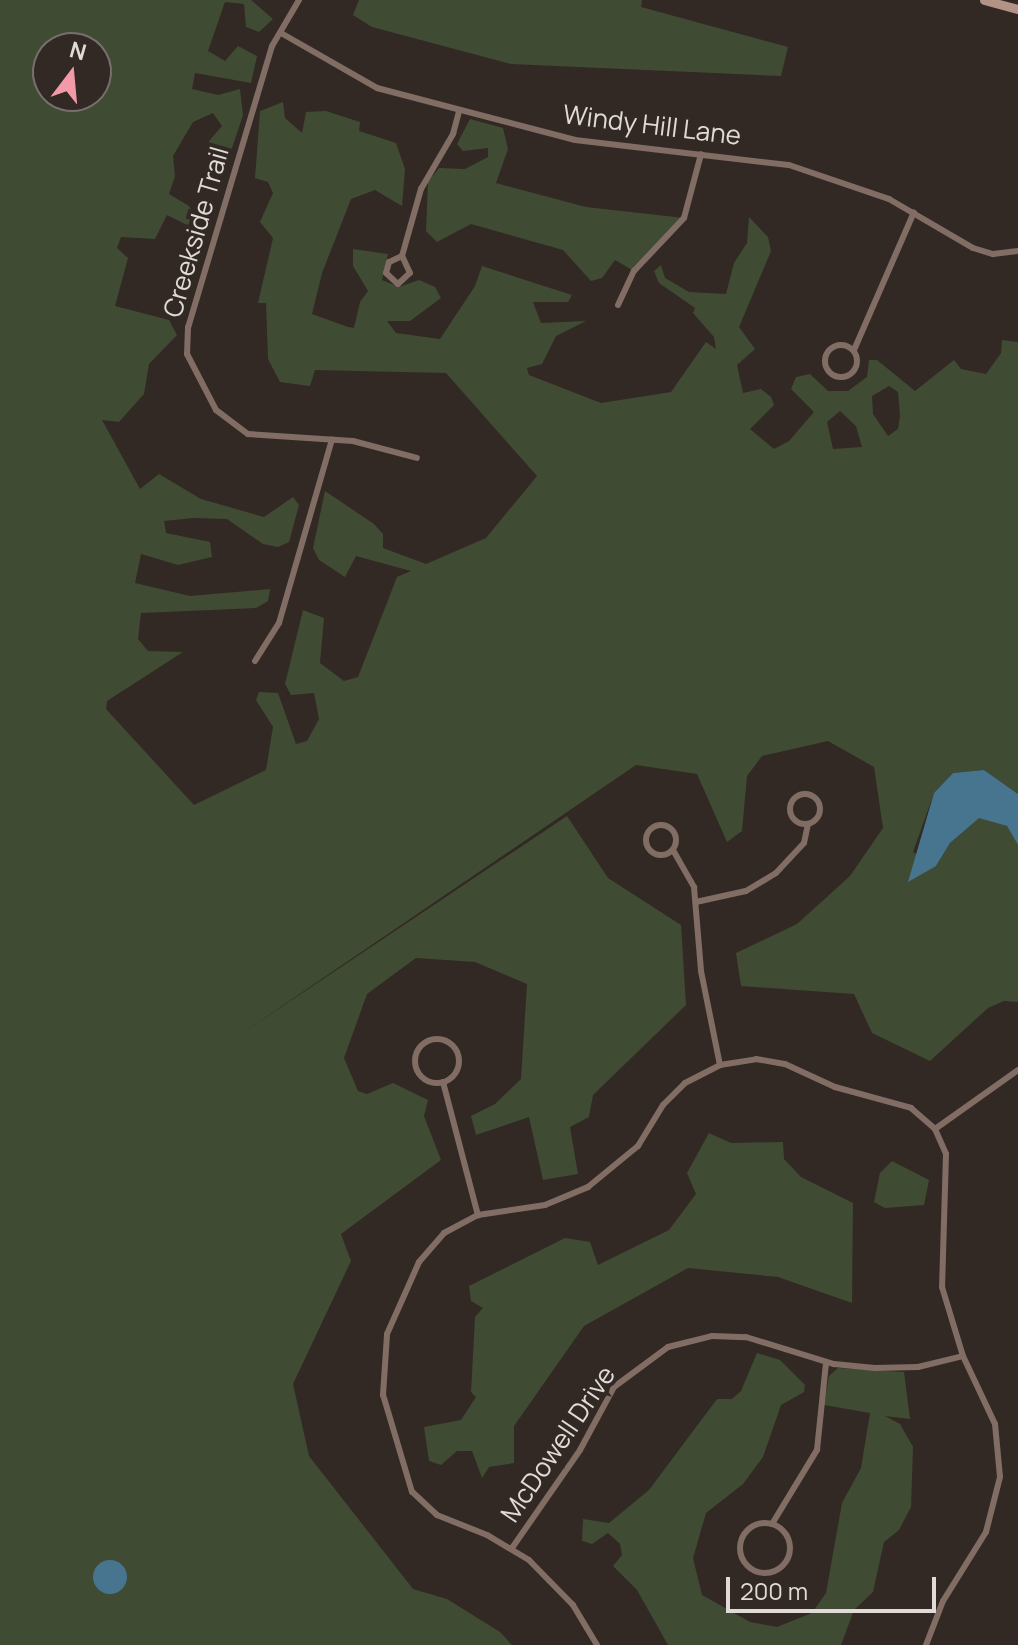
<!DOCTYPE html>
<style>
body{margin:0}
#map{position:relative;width:1018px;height:1645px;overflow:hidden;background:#322924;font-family:Manrope,sans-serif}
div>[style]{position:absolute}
.green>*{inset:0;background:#404b33}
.water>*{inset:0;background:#477590}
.round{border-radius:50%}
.street>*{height:6px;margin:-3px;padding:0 3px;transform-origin:3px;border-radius:3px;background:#826d65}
.street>.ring{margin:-3px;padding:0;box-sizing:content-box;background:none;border:6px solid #826d65;border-radius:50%}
.secondary>*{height:9px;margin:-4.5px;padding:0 4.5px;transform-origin:4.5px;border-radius:4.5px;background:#b39385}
span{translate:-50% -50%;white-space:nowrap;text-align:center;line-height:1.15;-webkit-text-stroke:8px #322924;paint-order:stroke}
.street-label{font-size:26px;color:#e1dbd8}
.north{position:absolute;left:32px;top:32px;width:80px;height:80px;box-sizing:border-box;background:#322924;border:2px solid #78706c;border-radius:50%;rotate:16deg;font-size:22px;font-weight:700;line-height:32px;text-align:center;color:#e1dbd8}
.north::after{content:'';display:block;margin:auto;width:28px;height:36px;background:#f39aa8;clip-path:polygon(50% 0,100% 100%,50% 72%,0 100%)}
.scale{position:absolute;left:726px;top:1577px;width:210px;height:36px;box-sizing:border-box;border:4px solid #e1dbd8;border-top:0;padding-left:10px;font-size:24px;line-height:28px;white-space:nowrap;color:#e1dbd8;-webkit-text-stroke:6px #322924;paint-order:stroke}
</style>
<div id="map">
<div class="green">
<i style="clip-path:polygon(evenodd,0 0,251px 0,273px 19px,259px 32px,246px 27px,244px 4px,225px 2px,208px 51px,225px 61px,238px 46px,257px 56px,251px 83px,195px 73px,192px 89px,218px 95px,240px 89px,243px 115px,232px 148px,218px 168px,209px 157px,209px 141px,222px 126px,213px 113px,193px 122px,173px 156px,175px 176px,169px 194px,189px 206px,196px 219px,187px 225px,167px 215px,155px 239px,121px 237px,117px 248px,128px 258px,115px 306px,169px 320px,177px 335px,149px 364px,144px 394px,119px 422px,102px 420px,140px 489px,159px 474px,201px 499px,264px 517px,293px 497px,299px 505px,289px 542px,278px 547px,263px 544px,227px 519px,193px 518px,164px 521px,166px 533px,210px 542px,212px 557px,178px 565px,141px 554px,135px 583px,190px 596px,270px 589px,268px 601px,256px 608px,141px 613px,138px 639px,148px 651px,183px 652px,107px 701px,106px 709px,194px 805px,266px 770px,273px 727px,256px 700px,259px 692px,278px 693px,296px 744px,307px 741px,319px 719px,314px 693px,291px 695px,285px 684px,303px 610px,324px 618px,320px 663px,344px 681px,358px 677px,397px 577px,411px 571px,356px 556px,345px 577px,319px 560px,313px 548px,325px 491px,374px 524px,383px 534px,383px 548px,426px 564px,486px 538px,537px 476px,446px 373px,315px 370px,310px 386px,280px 382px,268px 359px,266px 303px,258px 303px,273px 238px,260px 222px,273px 193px,268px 182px,255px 178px,260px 111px,283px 102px,285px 118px,302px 133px,306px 112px,326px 111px,360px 122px,359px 131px,396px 143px,405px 169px,402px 206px,375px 190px,351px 199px,322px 273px,312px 314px,348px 327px,354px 328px,360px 302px,368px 291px,353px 266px,353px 249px,388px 254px,382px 280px,399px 287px,419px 280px,435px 287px,441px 298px,410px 321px,387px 321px,396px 333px,440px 339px,475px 286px,482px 266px,572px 295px,568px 302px,533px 302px,541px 323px,586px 321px,556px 336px,542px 364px,527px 368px,529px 375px,601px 403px,671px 392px,706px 342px,716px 349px,714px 337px,693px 313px,695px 308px,659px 283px,654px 271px,661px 265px,665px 278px,689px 292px,726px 294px,734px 263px,747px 243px,749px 217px,768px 237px,771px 251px,739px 327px,755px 349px,737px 365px,743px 393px,761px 389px,771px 397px,774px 405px,750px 429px,774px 449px,789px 441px,814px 412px,791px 389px,796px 377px,810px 374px,828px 391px,848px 391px,867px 377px,869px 360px,877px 360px,915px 391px,954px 360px,961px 369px,986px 374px,1001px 353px,1002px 340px,1018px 342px,1018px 794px,984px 770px,953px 773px,934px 793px,913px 852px,936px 866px,950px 843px,979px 817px,1007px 826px,1018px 845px,1018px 1002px,1004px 1001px,988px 1008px,930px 1061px,872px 1033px,854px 994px,741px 986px,736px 953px,797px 924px,850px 876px,883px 828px,874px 767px,828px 741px,762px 756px,747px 776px,742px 831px,727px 842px,697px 774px,636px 765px,241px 1034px,567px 816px,608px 878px,681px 925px,686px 1005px,593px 1095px,589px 1117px,570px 1127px,578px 1174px,543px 1180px,529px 1117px,476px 1135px,471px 1116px,495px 1104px,521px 1079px,527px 984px,475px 962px,416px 958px,367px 994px,344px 1058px,358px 1091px,367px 1094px,393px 1083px,428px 1100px,424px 1116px,441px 1160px,341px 1234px,351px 1261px,293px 1384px,309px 1456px,413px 1589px,447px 1599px,500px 1632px,512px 1645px,0 1645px,0 0,48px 48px,96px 48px,96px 96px,48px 96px,48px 48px,0 0,889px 386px,898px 392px,900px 416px,898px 429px,888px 436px,873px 414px,872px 396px,889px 386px,0 0,840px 411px,856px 426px,862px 447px,833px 449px,827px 422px,840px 411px)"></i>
<i style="clip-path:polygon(359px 0,642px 0,641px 7px,788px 47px,781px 76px,511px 64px,372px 27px,353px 15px)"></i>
<i style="clip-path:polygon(470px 119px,503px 128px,508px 149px,496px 183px,586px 207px,684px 218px,634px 271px,615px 260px,602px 278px,591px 281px,563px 250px,471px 224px,437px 242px,426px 231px,428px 182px,439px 168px,465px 169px,488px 157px,488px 148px,463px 151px,457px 144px)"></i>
<i style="clip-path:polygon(709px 1133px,731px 1143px,783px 1142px,784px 1159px,801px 1177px,853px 1203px,852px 1303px,778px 1277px,688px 1268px,584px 1326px,514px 1426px,514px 1463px,489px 1467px,482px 1478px,472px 1451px,457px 1451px,441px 1465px,429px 1461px,424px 1427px,461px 1420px,476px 1397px,471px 1392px,475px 1317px,483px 1308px,471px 1301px,469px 1286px,565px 1238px,590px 1242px,598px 1265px,669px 1230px,696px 1194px,687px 1173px)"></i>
<i style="clip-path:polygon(892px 1161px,929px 1180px,924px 1205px,885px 1208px,874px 1202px,880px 1173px)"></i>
<i style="clip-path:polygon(757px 1353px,780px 1360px,805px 1385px,804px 1392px,781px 1405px,763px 1457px,743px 1484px,706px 1513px,693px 1558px,702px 1595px,750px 1622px,777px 1627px,812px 1613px,826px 1593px,842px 1503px,861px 1468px,870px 1413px,824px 1405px,829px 1376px,838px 1368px,904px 1372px,910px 1419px,885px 1416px,900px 1424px,913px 1447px,911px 1507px,899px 1530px,884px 1542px,873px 1592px,854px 1610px,841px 1645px,668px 1645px,637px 1590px,613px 1566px,622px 1555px,620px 1544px,608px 1533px,592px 1544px,582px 1541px,583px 1519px,609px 1523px,649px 1490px,717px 1399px,732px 1399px,741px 1391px)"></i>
</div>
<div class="water">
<i style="clip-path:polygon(984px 770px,1018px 794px,1018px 845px,1007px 826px,979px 818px,950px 843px,936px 866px,908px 882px,934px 793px,953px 773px)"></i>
<i class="round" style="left:93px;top:1560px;width:34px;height:34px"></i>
</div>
<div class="street">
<i style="left:299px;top:0;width:53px;rotate:120.4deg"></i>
<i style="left:272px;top:46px;width:293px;rotate:106.6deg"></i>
<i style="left:188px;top:327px;width:27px;rotate:92deg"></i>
<i style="left:187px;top:354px;width:63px;rotate:62.6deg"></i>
<i style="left:216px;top:410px;width:40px;rotate:37deg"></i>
<i style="left:248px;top:434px;width:105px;rotate:3.8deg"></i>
<i style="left:353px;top:441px;width:66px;rotate:14.9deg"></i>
<i style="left:281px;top:33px;width:111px;rotate:29.8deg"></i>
<i style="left:377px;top:88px;width:205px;rotate:14.7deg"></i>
<i style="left:575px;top:140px;width:215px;rotate:6.7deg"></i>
<i style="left:789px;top:165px;width:106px;rotate:18.8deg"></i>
<i style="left:889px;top:199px;width:97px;rotate:30.3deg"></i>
<i style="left:973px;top:248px;width:21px;rotate:17deg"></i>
<i style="left:993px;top:254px;width:25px;rotate:-7deg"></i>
<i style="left:402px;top:256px;width:14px;rotate:155deg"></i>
<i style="left:389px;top:262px;width:11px;rotate:105deg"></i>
<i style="left:386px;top:273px;width:16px;rotate:43deg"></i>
<i style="left:398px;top:284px;width:16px;rotate:-43deg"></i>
<i style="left:410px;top:273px;width:19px;rotate:-115deg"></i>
<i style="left:402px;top:256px;width:70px;rotate:-74.2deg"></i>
<i style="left:421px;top:189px;width:64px;rotate:-59.8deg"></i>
<i style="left:453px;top:134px;width:24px;rotate:-75deg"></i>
<i style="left:618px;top:305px;width:38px;rotate:-65deg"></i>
<i style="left:634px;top:271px;width:73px;rotate:-46.7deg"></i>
<i style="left:684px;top:218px;width:66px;rotate:-75.1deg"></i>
<i class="ring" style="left:825px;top:345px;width:26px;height:26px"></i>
<i style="left:854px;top:350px;width:150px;rotate:-66.5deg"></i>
<i style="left:255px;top:661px;width:45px;rotate:-57.7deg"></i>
<i style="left:279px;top:623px;width:191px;rotate:-73.9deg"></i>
<i class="ring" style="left:790px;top:794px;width:24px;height:24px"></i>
<i class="ring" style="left:646px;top:825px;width:24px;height:24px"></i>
<i style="left:673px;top:850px;width:43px;rotate:60.4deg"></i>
<i style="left:694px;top:887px;width:84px;rotate:85.2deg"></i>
<i style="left:701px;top:971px;width:96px;rotate:78.6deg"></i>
<i style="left:696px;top:902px;width:51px;rotate:-12.4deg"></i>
<i style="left:746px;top:891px;width:35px;rotate:-31deg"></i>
<i style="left:776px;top:873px;width:41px;rotate:-47deg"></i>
<i style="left:804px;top:843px;width:19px;rotate:-78deg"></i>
<i class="ring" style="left:415px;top:1039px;width:38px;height:38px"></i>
<i style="left:443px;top:1082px;width:138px;rotate:75.3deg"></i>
<i style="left:935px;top:1129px;width:102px;rotate:-35.4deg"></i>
<i class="ring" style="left:740px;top:1523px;width:44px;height:44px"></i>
<i style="left:772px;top:1524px;width:87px;rotate:-58.7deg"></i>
<i style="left:817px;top:1450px;width:87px;rotate:-84.1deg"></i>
<i style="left:512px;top:1548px;width:119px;rotate:-55.2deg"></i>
<i style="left:580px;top:1450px;width:72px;rotate:-61.6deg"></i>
<i style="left:614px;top:1387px;width:67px;rotate:-36.5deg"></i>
<i style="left:668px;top:1347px;width:45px;rotate:-14deg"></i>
<i style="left:712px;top:1336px;width:34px;rotate:2deg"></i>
<i style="left:746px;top:1337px;width:92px;rotate:17.1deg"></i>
<i style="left:834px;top:1364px;width:41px;rotate:5.6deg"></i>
<i style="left:875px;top:1368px;width:43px;rotate:-1.3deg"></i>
<i style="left:918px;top:1367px;width:46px;rotate:-13.7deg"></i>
<i style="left:597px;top:1645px;width:47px;rotate:-121deg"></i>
<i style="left:573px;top:1605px;width:63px;rotate:-134.4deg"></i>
<i style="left:529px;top:1560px;width:49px;rotate:-149.2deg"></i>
<i style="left:487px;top:1535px;width:54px;rotate:-158.2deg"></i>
<i style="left:437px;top:1515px;width:34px;rotate:-137deg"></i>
<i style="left:412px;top:1492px;width:101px;rotate:-106.6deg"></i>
<i style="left:383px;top:1395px;width:61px;rotate:-86.2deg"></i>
<i style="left:387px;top:1334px;width:79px;rotate:-66deg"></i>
<i style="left:419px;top:1262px;width:38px;rotate:-49deg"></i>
<i style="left:444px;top:1233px;width:38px;rotate:-28deg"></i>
<i style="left:478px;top:1215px;width:68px;rotate:-8.5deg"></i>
<i style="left:545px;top:1205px;width:47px;rotate:-22.7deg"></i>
<i style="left:588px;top:1187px;width:65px;rotate:-39.4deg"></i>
<i style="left:638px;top:1146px;width:48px;rotate:-58.6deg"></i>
<i style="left:663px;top:1105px;width:31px;rotate:-45deg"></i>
<i style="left:685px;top:1083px;width:39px;rotate:-27deg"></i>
<i style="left:720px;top:1065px;width:36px;rotate:-9deg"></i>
<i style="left:756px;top:1059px;width:29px;rotate:10deg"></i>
<i style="left:785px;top:1064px;width:55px;rotate:24.7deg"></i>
<i style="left:835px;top:1087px;width:79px;rotate:15.4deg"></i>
<i style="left:911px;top:1108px;width:32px;rotate:41deg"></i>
<i style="left:935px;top:1129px;width:27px;rotate:66deg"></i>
<i style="left:946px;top:1154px;width:133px;rotate:91.7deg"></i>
<i style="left:942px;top:1287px;width:72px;rotate:73.1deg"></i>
<i style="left:963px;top:1356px;width:75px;rotate:64.8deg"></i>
<i style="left:995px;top:1424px;width:53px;rotate:84.6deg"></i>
<i style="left:1000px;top:1477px;width:57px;rotate:104.3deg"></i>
<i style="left:986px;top:1532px;width:81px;rotate:121.9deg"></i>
<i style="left:943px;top:1601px;width:47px;rotate:111.1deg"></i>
</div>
<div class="secondary">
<i style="left:984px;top:0;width:35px;rotate:15deg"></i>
</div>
<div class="street-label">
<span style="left:652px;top:125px;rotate:7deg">Windy Hill Lane</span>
<span style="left:196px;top:232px;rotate:-74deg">Creekside Trail</span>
<span style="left:558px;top:1444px;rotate:-56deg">McDowell Drive</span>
</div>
<div class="north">N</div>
<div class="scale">200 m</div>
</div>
